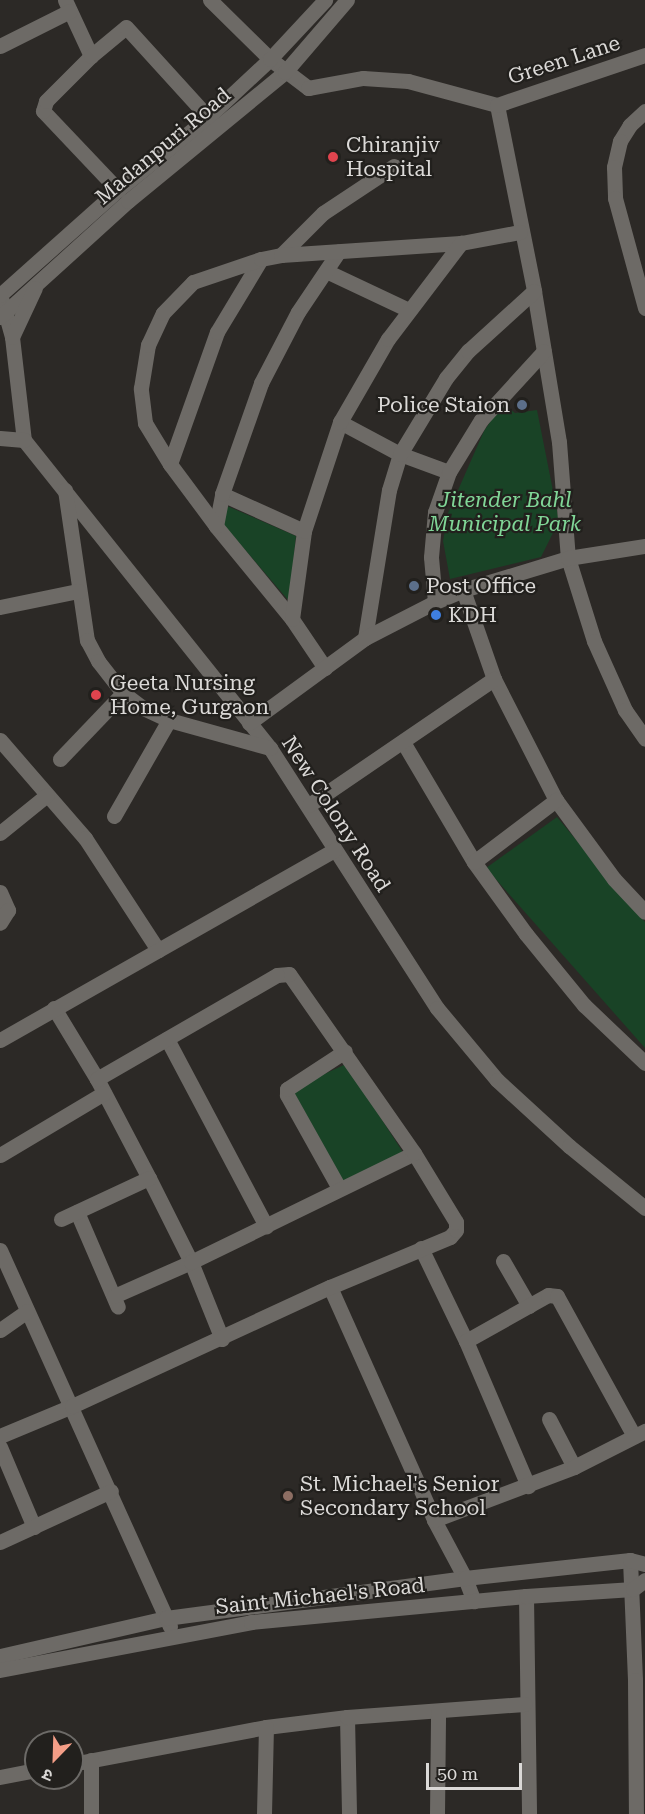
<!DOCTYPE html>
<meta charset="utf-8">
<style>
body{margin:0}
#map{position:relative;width:645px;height:1814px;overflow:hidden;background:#2c2926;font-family:"Roboto Serif","Noto Sans Devanagari",serif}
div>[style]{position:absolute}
.green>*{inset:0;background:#194326}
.minor>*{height:15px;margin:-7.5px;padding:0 7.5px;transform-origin:7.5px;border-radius:7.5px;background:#6d6a66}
.dots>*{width:16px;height:16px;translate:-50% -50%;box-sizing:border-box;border:3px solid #22201d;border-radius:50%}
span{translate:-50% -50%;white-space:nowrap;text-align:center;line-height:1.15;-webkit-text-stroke:4.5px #22201d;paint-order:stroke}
.street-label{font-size:21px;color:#dbd9d7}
.poi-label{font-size:21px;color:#dbd9d7}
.left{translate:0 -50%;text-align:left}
.right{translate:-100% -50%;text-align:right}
.park-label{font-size:21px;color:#80d697;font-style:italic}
.north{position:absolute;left:24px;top:1730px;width:60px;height:60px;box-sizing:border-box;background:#22201d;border:2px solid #6c6a67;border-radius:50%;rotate:203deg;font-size:16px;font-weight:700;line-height:24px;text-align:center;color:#dbd9d7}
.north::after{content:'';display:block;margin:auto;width:21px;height:27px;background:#f49e87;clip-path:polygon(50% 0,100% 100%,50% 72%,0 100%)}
.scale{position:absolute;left:426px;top:1763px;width:96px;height:27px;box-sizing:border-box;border:3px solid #dbd9d7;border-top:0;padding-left:8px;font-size:18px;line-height:21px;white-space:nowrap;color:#dbd9d7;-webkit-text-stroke:4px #22201d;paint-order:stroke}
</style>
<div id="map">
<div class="green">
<i style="clip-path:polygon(503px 403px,515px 413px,537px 410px,559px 521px,541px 557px,450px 579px,443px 541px,448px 513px,484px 431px)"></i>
<i style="clip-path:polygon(227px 506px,296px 536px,289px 601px,222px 523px)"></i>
<i style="clip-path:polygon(557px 817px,645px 922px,645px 1048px,486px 868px)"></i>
<i style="clip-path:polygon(346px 1064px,404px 1154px,344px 1182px,292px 1089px)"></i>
</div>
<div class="minor">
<i style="left:65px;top:0;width:62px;rotate:65.1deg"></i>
<i style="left:210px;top:0;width:84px;rotate:44.5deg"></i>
<i style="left:270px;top:59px;width:48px;rotate:37.3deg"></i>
<i style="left:308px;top:88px;width:56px;rotate:-10.3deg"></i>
<i style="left:363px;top:78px;width:45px;rotate:3.8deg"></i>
<i style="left:408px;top:81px;width:92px;rotate:15.1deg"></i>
<i style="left:0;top:46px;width:78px;rotate:-26.6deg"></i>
<i style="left:497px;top:105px;width:190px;rotate:78.7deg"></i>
<i style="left:534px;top:291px;width:153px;rotate:80.6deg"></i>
<i style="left:559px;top:442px;width:116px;rotate:85.6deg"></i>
<i style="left:568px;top:558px;width:87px;rotate:72.6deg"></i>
<i style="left:594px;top:641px;width:76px;rotate:65.8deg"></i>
<i style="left:625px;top:710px;width:35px;rotate:55deg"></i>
<i style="left:497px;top:105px;width:156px;rotate:-18.7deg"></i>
<i style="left:645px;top:111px;width:21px;rotate:137deg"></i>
<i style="left:630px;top:125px;width:19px;rotate:122deg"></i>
<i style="left:620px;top:141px;width:27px;rotate:103deg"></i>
<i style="left:614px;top:167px;width:31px;rotate:88deg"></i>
<i style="left:615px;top:198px;width:114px;rotate:74.7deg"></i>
<i style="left:118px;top:190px;width:109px;rotate:-133.5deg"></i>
<i style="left:43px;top:111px;width:10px;rotate:-73deg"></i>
<i style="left:46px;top:101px;width:64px;rotate:-45deg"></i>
<i style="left:91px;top:56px;width:45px;rotate:-39.6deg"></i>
<i style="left:126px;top:27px;width:122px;rotate:47.7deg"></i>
<i style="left:281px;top:255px;width:59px;rotate:-45deg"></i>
<i style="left:323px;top:213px;width:85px;rotate:-33.5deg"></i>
<i style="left:326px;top:271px;width:92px;rotate:25.2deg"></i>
<i style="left:0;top:294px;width:45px;rotate:74.4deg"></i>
<i style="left:12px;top:337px;width:104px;rotate:83.4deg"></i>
<i style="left:24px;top:440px;width:394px;rotate:51.4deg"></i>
<i style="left:270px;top:748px;width:309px;rotate:57.3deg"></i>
<i style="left:437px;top:1008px;width:94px;rotate:50.2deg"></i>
<i style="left:497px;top:1080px;width:98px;rotate:42.5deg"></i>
<i style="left:569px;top:1146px;width:98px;rotate:39.2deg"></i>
<i style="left:0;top:295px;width:158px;rotate:-41.7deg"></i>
<i style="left:118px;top:190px;width:116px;rotate:-39deg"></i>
<i style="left:208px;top:117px;width:85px;rotate:-43.1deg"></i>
<i style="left:270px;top:59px;width:81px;rotate:-47deg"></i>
<i style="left:0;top:317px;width:173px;rotate:-42.2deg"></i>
<i style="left:128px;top:201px;width:203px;rotate:-39.4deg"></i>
<i style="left:285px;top:72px;width:95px;rotate:-49.3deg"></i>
<i style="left:12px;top:337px;width:54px;rotate:-64.9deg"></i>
<i style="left:340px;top:422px;width:68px;rotate:28.1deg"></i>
<i style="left:400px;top:454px;width:52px;rotate:20.2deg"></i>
<i style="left:0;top:438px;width:24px;rotate:5deg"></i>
<i style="left:170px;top:464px;width:140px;rotate:-70.4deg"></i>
<i style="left:217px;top:332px;width:85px;rotate:-58.9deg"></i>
<i style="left:65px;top:490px;width:152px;rotate:81.7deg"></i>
<i style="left:87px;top:640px;width:24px;rotate:62deg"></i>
<i style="left:98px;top:661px;width:41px;rotate:52deg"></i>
<i style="left:123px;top:693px;width:25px;rotate:37deg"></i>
<i style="left:143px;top:708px;width:29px;rotate:25deg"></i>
<i style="left:169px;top:720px;width:105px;rotate:15.5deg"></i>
<i style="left:222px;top:494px;width:90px;rotate:24.3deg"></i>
<i style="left:216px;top:526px;width:33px;rotate:-79deg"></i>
<i style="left:222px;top:494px;width:118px;rotate:-70.6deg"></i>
<i style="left:261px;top:383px;width:80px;rotate:-62.5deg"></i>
<i style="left:298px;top:312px;width:73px;rotate:-56.1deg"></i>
<i style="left:463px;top:590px;width:94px;rotate:70.8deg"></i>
<i style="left:494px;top:679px;width:136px;rotate:62.9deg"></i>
<i style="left:556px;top:800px;width:98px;rotate:53.7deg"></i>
<i style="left:614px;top:879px;width:45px;rotate:46.8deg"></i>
<i style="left:435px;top:602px;width:45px;rotate:-95.1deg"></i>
<i style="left:431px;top:557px;width:45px;rotate:-84.9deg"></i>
<i style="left:435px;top:512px;width:42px;rotate:-70.7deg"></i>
<i style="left:449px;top:472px;width:61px;rotate:-58.4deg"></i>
<i style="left:481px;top:420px;width:93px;rotate:-47.6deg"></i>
<i style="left:0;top:607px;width:80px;rotate:-11.6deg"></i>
<i style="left:292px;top:619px;width:120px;rotate:-129.3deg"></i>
<i style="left:216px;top:526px;width:77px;rotate:-126.6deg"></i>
<i style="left:170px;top:464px;width:48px;rotate:-121.4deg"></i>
<i style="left:145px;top:423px;width:35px;rotate:-97deg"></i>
<i style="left:141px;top:388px;width:44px;rotate:-80.8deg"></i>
<i style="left:148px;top:345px;width:35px;rotate:-65deg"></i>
<i style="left:163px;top:313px;width:43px;rotate:-45.9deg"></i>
<i style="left:193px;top:282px;width:72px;rotate:-18.7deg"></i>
<i style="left:261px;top:259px;width:20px;rotate:-11deg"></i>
<i style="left:281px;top:255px;width:180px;rotate:-3.8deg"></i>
<i style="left:461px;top:243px;width:60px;rotate:-10.6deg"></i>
<i style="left:365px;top:638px;width:150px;rotate:-80.8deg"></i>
<i style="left:389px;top:490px;width:38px;rotate:-73deg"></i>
<i style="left:400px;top:454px;width:89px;rotate:-58.8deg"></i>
<i style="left:446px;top:378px;width:35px;rotate:-51deg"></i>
<i style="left:468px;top:351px;width:89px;rotate:-42.3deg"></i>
<i style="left:325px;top:668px;width:59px;rotate:-124deg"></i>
<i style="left:292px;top:619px;width:89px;rotate:-82.2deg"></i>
<i style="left:304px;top:531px;width:115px;rotate:-71.7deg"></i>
<i style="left:340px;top:422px;width:96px;rotate:-60deg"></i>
<i style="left:388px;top:339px;width:121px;rotate:-52.8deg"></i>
<i style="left:249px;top:723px;width:144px;rotate:-36.2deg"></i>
<i style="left:365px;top:638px;width:79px;rotate:-27.2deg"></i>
<i style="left:435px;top:602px;width:30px;rotate:-23deg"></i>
<i style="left:463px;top:590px;width:110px;rotate:-16.9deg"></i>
<i style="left:568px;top:558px;width:78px;rotate:-8.9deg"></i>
<i style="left:0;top:740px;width:130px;rotate:49.1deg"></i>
<i style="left:85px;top:838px;width:134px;rotate:56.9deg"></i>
<i style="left:403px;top:742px;width:139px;rotate:59.4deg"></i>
<i style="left:474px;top:862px;width:89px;rotate:54.2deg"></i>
<i style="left:526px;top:934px;width:92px;rotate:50.8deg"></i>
<i style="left:584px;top:1005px;width:84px;rotate:43.6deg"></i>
<i style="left:60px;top:759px;width:91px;rotate:-46.3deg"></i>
<i style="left:309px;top:805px;width:224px;rotate:-34.3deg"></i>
<i style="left:114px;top:816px;width:111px;rotate:-60.2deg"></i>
<i style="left:0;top:833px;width:60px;rotate:-39deg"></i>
<i style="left:474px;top:862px;width:103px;rotate:-37.1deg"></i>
<i style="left:0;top:892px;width:20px;rotate:66deg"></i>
<i style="left:8px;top:910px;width:15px;rotate:122deg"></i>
<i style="left:54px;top:1008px;width:83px;rotate:58.8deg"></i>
<i style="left:97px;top:1079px;width:112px;rotate:62.3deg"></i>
<i style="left:149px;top:1178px;width:94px;rotate:63.4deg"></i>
<i style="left:191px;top:1262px;width:83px;rotate:68.1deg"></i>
<i style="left:167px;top:1039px;width:212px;rotate:62.1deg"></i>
<i style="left:0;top:1040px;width:385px;rotate:-29.6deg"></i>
<i style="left:0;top:1155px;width:121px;rotate:-30.8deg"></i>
<i style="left:339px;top:1188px;width:107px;rotate:-119.2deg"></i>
<i style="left:287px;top:1095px;width:6px;rotate:-90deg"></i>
<i style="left:287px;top:1089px;width:69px;rotate:-33.2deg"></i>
<i style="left:77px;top:1212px;width:103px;rotate:66.7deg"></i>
<i style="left:61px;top:1219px;width:97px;rotate:-25deg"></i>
<i style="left:421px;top:1248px;width:103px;rotate:64.2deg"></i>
<i style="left:466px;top:1341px;width:158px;rotate:66.8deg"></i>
<i style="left:0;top:1250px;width:413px;rotate:65.7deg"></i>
<i style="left:503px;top:1261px;width:52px;rotate:60deg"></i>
<i style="left:330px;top:1287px;width:255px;rotate:65.9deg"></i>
<i style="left:434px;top:1520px;width:66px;rotate:61.9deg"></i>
<i style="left:465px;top:1578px;width:25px;rotate:69deg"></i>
<i style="left:114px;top:1296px;width:84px;rotate:-23.8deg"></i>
<i style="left:191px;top:1262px;width:248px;rotate:-26deg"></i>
<i style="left:0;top:1330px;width:33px;rotate:-35deg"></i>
<i style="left:466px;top:1341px;width:94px;rotate:-29.3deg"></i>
<i style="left:548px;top:1295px;width:9px;rotate:6deg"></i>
<i style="left:557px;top:1296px;width:160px;rotate:61.2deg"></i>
<i style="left:549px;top:1419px;width:54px;rotate:62.5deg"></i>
<i style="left:0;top:1436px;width:78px;rotate:-22.6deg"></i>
<i style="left:72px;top:1406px;width:284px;rotate:-24.8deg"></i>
<i style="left:330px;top:1287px;width:130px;rotate:-22.6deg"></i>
<i style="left:450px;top:1237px;width:9px;rotate:-49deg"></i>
<i style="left:456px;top:1230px;width:8px;rotate:-90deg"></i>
<i style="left:456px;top:1222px;width:81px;rotate:-121.3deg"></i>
<i style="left:414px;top:1153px;width:218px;rotate:-124.9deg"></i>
<i style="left:289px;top:974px;width:12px;rotate:175deg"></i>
<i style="left:277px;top:975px;width:208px;rotate:150deg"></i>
<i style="left:0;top:1447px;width:87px;rotate:67deg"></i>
<i style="left:434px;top:1520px;width:150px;rotate:-20.7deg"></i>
<i style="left:574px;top:1467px;width:80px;rotate:-26.9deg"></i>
<i style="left:0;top:1542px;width:122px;rotate:-24.7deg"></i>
<i style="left:630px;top:1560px;width:120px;rotate:87.6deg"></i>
<i style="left:635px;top:1680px;width:134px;rotate:89.6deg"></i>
<i style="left:526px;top:1596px;width:218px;rotate:89.2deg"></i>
<i style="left:0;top:1656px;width:170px;rotate:-12.9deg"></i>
<i style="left:166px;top:1618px;width:302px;rotate:-7.6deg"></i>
<i style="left:465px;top:1578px;width:166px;rotate:-6.2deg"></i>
<i style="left:630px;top:1560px;width:16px;rotate:15deg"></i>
<i style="left:0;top:1670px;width:256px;rotate:-10.8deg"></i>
<i style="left:251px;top:1622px;width:276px;rotate:-5.4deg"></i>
<i style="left:526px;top:1596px;width:107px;rotate:-3.7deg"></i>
<i style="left:633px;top:1589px;width:15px;rotate:-37deg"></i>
<i style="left:347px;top:1717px;width:97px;rotate:88.8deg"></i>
<i style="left:72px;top:1764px;width:197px;rotate:-10.8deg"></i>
<i style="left:266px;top:1727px;width:82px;rotate:-7deg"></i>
<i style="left:347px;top:1717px;width:178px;rotate:-4.2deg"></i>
<i style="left:0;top:1777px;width:37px;rotate:-11deg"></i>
<i style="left:91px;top:1814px;width:54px;rotate:-90deg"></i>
<i style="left:264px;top:1814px;width:87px;rotate:-88.7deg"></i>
<i style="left:437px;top:1814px;width:103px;rotate:-89.4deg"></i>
</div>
<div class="dots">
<i style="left:333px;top:157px;background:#e0444e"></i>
<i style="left:522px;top:405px;background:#5c6f8a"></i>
<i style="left:414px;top:586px;background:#5c6f8a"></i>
<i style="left:436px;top:615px;background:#3f7fe0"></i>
<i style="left:96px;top:695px;background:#e0444e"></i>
<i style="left:288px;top:1496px;background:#8d6e63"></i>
</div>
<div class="street-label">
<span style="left:564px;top:60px;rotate:-18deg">Green Lane</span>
<span style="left:163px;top:146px;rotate:-40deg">Madanpuri Road</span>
<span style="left:336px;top:814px;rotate:57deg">New Colony Road</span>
<span style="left:320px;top:1596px;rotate:-6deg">Saint Michael's Road</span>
</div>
<div class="poi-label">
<span class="left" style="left:346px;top:157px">Chiranjiv<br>Hospital</span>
<span class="right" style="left:510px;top:405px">Police Staion</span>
<span class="left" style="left:426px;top:586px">Post Office</span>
<span class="left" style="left:448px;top:615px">KDH</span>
<span class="left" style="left:110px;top:695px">Geeta Nursing<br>Home, Gurgaon</span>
<span class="left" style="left:300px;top:1496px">St. Michael's Senior<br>Secondary School</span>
</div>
<div class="park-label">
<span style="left:505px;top:512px">Jitender Bahl<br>Municipal Park</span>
</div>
<div class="north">उ</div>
<div class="scale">50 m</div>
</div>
